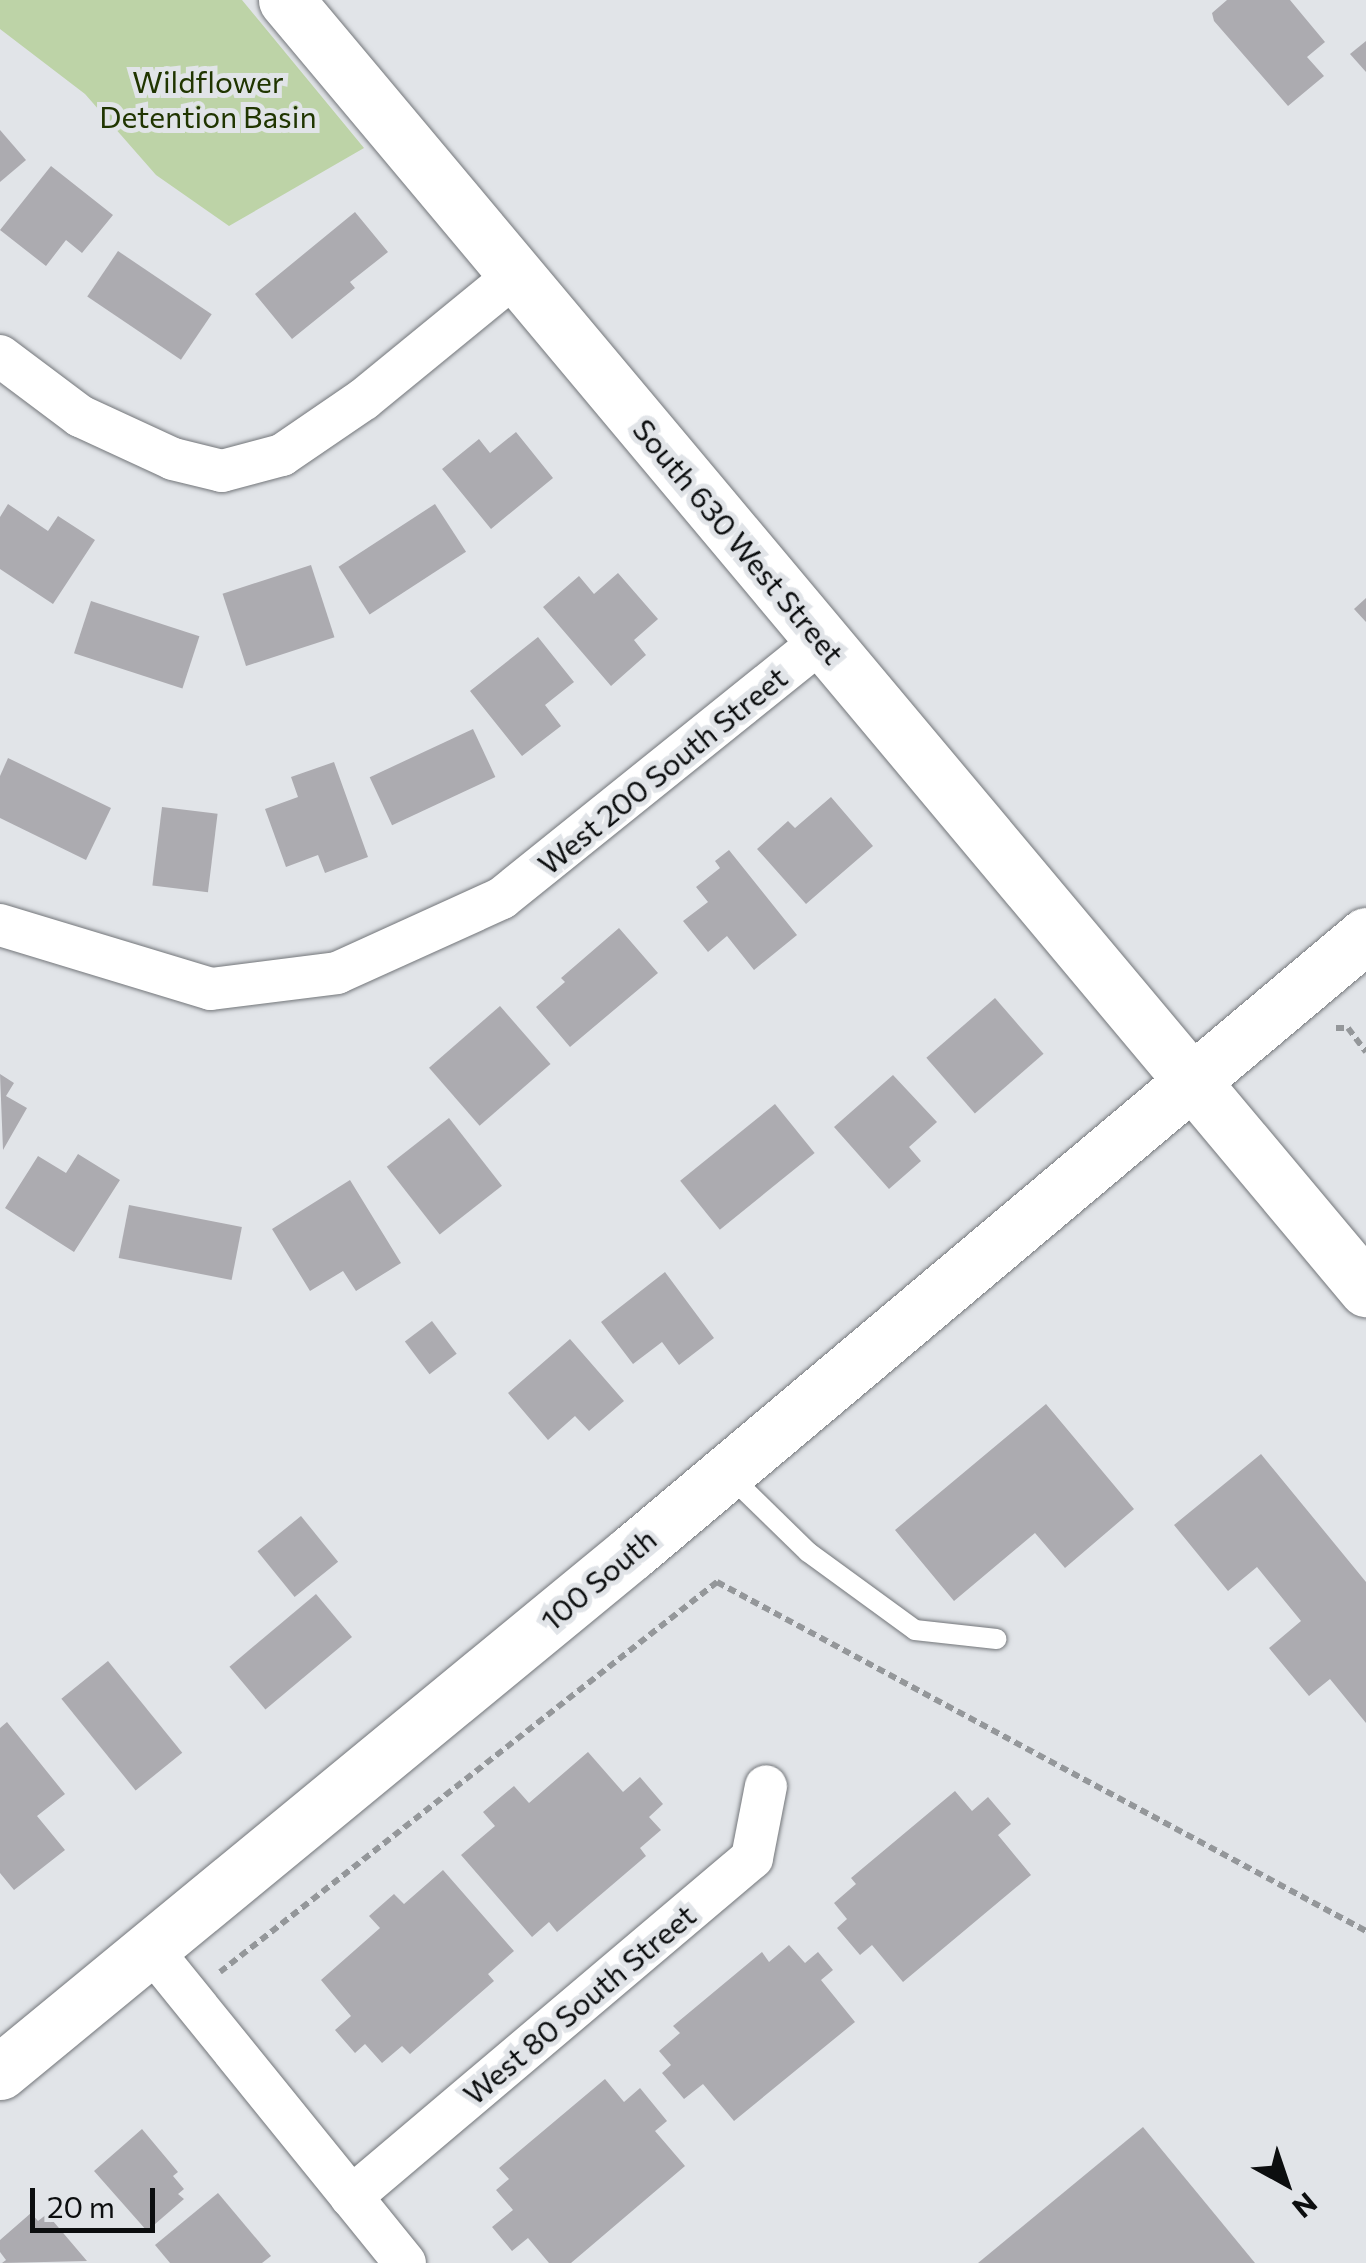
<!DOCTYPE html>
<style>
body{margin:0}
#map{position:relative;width:1366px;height:2263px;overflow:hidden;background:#e1e4e8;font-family:Commissioner,sans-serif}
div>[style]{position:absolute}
.green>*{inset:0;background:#bdd3a7}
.building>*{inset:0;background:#acabb0;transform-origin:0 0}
.path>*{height:6px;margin-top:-3px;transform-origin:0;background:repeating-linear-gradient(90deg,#94979a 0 8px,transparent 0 13px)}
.roads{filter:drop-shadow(0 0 2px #73767a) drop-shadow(0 0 2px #73767a)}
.lane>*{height:20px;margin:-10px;padding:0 10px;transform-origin:10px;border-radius:10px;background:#fff}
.street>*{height:42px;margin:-21px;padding:0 21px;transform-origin:21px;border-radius:21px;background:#fff}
.secondary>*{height:55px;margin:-27.5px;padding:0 27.5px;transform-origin:27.5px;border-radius:27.5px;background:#fff}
span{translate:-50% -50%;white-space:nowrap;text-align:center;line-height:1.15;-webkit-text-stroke:10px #e1e4e8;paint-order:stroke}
.park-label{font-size:30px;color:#203501}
.street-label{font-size:30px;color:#0c0e0f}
.north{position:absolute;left:1236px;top:2133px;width:100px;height:100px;-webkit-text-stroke:8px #e1e4e8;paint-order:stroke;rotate:140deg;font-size:28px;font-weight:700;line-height:40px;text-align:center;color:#0c0e0f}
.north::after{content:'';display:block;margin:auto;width:35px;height:45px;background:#0c0e0f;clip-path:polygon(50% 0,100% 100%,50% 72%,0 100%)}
.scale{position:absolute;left:30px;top:2188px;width:125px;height:45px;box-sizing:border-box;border:5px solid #0c0e0f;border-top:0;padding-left:12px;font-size:30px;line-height:35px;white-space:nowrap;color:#0c0e0f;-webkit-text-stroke:8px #e1e4e8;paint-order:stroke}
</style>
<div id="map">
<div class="green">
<i style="clip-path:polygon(0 0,242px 0,364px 148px,229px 226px,156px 175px,85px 94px,0 29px)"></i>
</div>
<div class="building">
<i style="clip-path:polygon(1227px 0,1290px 0,1325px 42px,1307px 57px,1324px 76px,1288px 106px,1214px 21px,1212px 13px)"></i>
<i style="clip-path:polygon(1366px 41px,1366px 72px,1350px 54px)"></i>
<i style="clip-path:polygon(0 130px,26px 160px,0 182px)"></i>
<i style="clip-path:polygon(51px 166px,113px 215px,82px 253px,66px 240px,46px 266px,0 230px)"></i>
<i style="clip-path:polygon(355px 212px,388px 252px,350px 282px,355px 288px,292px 339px,255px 294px)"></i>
<i style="left:118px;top:251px;width:113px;height:55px;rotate:34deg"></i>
<i style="clip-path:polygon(516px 432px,553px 478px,491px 529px,442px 469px,479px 439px,490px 453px)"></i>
<i style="clip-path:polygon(8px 504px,48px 531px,58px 516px,95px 540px,53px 604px,0 569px,0 517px)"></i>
<i style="left:435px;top:504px;width:57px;height:115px;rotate:57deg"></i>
<i style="left:311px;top:565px;width:76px;height:93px;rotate:72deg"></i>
<i style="clip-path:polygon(618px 573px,658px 619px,634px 640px,646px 655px,611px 686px,543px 607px,579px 576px,594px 594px)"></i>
<i style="clip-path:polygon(1366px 598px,1366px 622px,1354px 609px)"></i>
<i style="left:91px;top:601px;width:114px;height:55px;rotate:18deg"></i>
<i style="clip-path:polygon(538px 637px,574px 682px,545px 705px,561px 726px,522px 756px,470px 691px)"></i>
<i style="left:473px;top:729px;width:53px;height:114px;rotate:65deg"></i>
<i style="clip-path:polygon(8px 758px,111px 808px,86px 860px,0 818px,0 776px)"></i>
<i style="clip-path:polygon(334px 762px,368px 857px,325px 873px,318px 855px,286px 867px,265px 809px,298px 797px,291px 777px)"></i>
<i style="clip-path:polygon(831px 797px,873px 846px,806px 904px,757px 849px,788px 821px,795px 828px)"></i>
<i style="left:162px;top:807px;width:56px;height:79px;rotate:7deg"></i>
<i style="clip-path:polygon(729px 850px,797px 935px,754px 970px,727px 936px,708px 952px,683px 921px,708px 902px,696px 887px,720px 868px,715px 861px)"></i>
<i style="clip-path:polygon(619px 928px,658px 973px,570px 1047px,536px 1007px,565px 982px,561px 978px)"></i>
<i style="left:995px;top:998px;width:74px;height:91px;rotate:49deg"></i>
<i style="left:500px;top:1006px;width:77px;height:94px;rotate:49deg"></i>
<i style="clip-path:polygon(0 1074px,14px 1083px,6px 1096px,27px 1108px,3px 1150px)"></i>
<i style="clip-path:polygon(893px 1075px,937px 1122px,909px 1147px,921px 1161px,889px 1189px,834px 1127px)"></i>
<i style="left:775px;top:1104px;width:63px;height:122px;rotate:51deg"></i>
<i style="left:449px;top:1118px;width:86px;height:79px;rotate:52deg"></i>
<i style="clip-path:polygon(78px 1154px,120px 1180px,74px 1252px,5px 1208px,38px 1156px,66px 1173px)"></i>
<i style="clip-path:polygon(350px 1180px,401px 1263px,356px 1291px,343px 1271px,310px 1291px,272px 1229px)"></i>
<i style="left:129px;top:1205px;width:115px;height:54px;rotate:11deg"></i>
<i style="clip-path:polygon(665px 1272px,714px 1338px,679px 1365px,662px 1342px,633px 1364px,601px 1322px)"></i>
<i style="left:432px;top:1321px;width:41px;height:34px;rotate:53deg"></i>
<i style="clip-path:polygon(570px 1339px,624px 1401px,589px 1431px,575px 1416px,548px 1440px,508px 1393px)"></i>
<i style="clip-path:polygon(1046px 1404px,1134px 1509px,1065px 1568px,1035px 1533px,954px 1601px,895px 1530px)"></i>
<i style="clip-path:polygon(1261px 1454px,1366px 1582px,1366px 1723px,1330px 1679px,1309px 1696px,1269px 1648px,1301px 1621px,1257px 1567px,1228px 1591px,1174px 1525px)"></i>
<i style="left:301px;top:1516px;width:59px;height:56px;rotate:51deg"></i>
<i style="left:316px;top:1594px;width:56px;height:113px;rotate:50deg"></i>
<i style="left:108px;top:1661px;width:118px;height:60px;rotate:51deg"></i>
<i style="clip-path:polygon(7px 1722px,65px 1794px,37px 1816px,65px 1850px,14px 1890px,0 1873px,0 1728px)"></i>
<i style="clip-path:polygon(588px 1752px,623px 1792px,640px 1777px,663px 1804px,649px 1817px,661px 1830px,640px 1848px,646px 1856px,557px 1932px,549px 1922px,532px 1937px,461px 1855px,495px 1826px,483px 1812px,514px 1786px,529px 1803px)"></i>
<i style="clip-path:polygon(955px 1791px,972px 1811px,988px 1797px,1011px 1824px,998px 1835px,1031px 1875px,903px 1982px,872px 1945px,860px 1955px,837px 1928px,847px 1919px,834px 1903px,856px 1884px,851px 1878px)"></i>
<i style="clip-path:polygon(443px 1870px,514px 1951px,488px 1974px,494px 1981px,410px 2054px,402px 2046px,382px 2063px,365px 2044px,355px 2053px,335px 2030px,351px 2016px,321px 1980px,380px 1928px,369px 1916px,394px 1894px,404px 1904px)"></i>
<i style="clip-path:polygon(789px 1945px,805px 1963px,818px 1952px,833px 1970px,821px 1980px,855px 2022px,734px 2121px,703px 2084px,684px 2099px,662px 2073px,671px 2065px,659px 2051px,680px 2033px,673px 2026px,762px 1952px,769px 1962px)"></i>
<i style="clip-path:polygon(605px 2079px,624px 2102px,640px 2088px,667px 2121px,655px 2131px,685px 2166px,571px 2263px,549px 2263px,528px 2238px,512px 2251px,492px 2227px,513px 2210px,496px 2190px,509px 2179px,499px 2168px)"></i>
<i style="clip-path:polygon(1143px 2127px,1255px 2263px,978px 2263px)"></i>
<i style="clip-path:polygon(142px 2129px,178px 2172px,173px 2176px,184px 2189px,178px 2194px,184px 2199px,147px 2231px,94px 2171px)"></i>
<i style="clip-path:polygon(218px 2193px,271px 2256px,262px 2263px,170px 2263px,155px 2245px)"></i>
<i style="clip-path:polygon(31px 2213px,38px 2221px,47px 2214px,87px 2261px,2px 2263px,6px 2260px,0 2252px,0 2240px)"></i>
</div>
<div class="path">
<i style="left:1336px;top:1028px;width:12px"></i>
<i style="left:1348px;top:1028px;width:30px;rotate:53deg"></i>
<i style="left:220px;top:1972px;width:632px;rotate:-38.12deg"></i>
<i style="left:717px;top:1582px;width:737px;rotate:28.27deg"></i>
</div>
<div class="roads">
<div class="lane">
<i style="left:727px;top:1473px;width:113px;rotate:44.3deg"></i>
<i style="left:808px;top:1552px;width:132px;rotate:36.1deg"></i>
<i style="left:915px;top:1630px;width:82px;rotate:6.3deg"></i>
</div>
<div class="street">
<i style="left:0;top:356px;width:100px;rotate:36.9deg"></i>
<i style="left:80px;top:416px;width:102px;rotate:24.8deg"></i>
<i style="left:173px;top:459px;width:50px;rotate:13.8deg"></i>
<i style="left:222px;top:471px;width:62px;rotate:-14.9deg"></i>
<i style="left:282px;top:455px;width:99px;rotate:-34.3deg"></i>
<i style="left:364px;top:399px;width:199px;rotate:-39.3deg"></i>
<i style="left:0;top:925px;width:220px;rotate:16.9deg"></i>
<i style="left:211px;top:989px;width:127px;rotate:-7.2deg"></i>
<i style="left:337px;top:973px;width:181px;rotate:-24.4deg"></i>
<i style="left:502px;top:898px;width:410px;rotate:-38.8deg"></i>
<i style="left:150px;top:1948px;width:405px;rotate:51deg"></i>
<i style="left:351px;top:2197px;width:525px;rotate:-40.21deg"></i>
<i style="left:752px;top:1858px;width:73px;rotate:-79deg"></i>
</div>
<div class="secondary">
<i style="left:286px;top:0;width:1682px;rotate:50.04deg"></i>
<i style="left:0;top:2072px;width:817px;rotate:-39.44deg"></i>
<i style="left:631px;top:1553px;width:960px;rotate:-40.06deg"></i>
</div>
</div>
<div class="park-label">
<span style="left:208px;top:98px">Wildflower<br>Detention Basin</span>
</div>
<div class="street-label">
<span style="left:739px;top:541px;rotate:50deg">South 630 West Street</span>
<span style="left:662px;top:770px;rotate:-39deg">West 200 South Street</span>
<span style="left:598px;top:1579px;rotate:-40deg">100 South</span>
<span style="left:579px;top:2004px;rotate:-40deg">West 80 South Street</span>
</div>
<div class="north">N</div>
<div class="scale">20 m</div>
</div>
